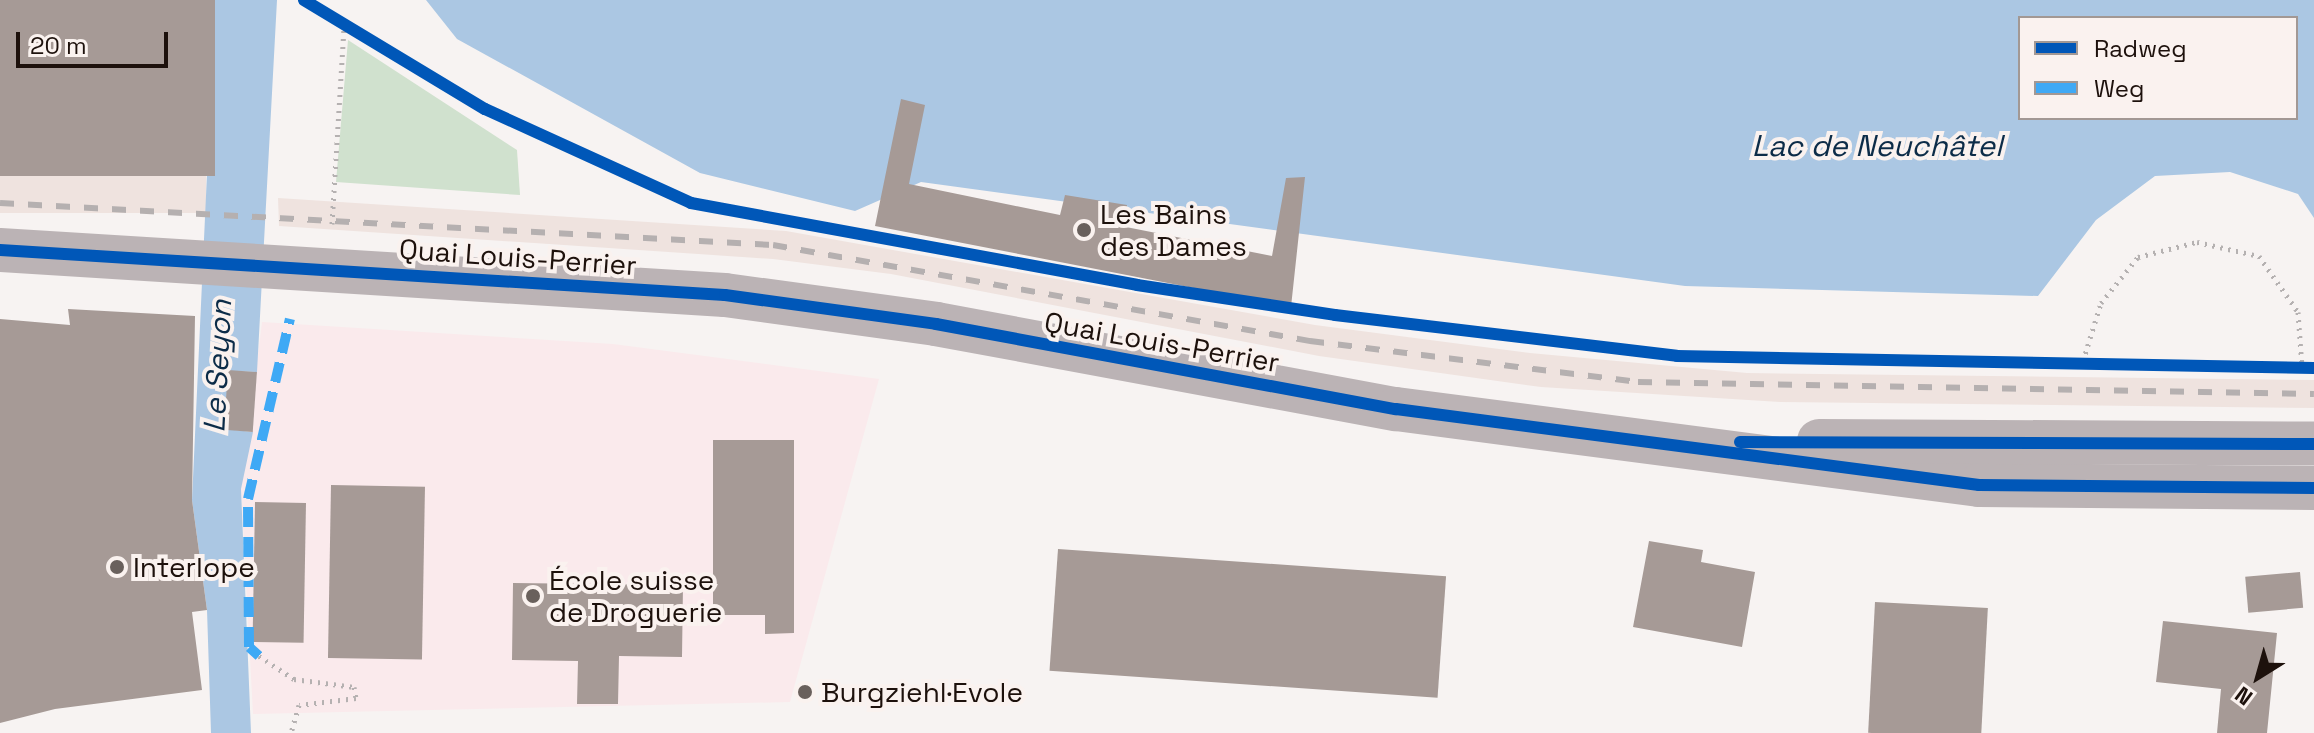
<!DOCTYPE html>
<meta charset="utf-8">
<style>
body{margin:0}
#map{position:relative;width:2314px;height:733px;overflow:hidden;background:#f7f3f2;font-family:"Space Grotesk",sans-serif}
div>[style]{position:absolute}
.built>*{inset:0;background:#efe3df;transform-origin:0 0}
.education>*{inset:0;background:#faeaec}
.green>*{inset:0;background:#d0e1ce}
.water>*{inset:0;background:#abc7e3}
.building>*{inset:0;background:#a69a96;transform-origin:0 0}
.path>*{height:5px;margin-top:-2.5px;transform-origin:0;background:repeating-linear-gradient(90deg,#b5b1b1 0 2px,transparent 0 8px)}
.primary>*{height:44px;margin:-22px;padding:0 22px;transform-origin:22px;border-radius:22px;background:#bbb3b5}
.rail>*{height:6px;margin-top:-3px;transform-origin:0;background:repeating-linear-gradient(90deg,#b5b0b0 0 14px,transparent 0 28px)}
.quiet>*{height:10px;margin-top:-5px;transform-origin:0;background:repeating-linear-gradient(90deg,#3fa9f5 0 20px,transparent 0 30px)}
.cycleway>*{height:12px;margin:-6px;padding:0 6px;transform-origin:6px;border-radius:6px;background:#0057b8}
.dots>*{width:22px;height:22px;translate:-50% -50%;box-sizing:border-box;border:4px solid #faf2ef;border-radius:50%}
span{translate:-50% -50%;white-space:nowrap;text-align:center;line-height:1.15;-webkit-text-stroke:8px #faf2ef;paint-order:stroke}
.poi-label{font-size:28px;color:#1d110c}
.left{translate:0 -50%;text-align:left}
.street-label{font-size:28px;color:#1d110c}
.water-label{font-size:30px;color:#0c2c48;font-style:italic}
.legend{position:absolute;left:2018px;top:16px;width:280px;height:104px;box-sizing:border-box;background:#faf2ef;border:2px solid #a29894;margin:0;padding:10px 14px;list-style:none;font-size:24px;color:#1d110c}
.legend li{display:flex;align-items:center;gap:16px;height:40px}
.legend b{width:40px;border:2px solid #a29894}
.north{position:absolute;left:2218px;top:637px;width:80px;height:80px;-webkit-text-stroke:6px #faf2ef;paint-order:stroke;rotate:217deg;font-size:22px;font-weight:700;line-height:32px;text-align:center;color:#1d110c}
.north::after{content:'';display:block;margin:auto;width:28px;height:36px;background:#1d110c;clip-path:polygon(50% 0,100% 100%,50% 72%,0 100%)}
.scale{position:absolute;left:16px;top:32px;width:152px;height:36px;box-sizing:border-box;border:4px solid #1d110c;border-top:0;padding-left:10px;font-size:24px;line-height:28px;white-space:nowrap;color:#1d110c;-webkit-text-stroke:6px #faf2ef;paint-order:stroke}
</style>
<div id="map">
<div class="built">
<i style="left:0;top:0;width:206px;height:213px"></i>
<i style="clip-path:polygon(278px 198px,786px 231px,1315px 325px,1530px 353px,1747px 373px,2314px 380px,2314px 408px,1780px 402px,1541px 387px,1319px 356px,891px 274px,773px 259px,279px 226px)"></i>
</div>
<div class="education">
<i style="clip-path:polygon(262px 322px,613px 344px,879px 379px,790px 702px,253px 714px,241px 489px)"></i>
</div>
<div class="green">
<i style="clip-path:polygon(348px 40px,517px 150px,520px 195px,336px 182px)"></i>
</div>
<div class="water">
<i style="clip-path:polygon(215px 0,277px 0,257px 372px,228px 371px,225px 429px,253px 432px,241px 489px,251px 733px,211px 733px,207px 610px,192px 500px)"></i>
<i style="clip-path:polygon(evenodd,426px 0,2314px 0,2314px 218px,2298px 194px,2230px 172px,2155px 176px,2096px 220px,2038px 296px,1685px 286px,921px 182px,855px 211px,700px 173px,457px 39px,426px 0,2020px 18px,2296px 18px,2296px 118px,2020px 118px,2020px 18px)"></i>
</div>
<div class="building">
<i style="left:0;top:0;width:215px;height:176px"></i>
<i style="clip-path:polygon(901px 99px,925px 105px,909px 184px,1060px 215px,1065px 195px,1127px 205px,1126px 227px,1272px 256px,1286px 178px,1305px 177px,1291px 307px,875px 226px)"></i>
<i style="clip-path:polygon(68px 309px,195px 316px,192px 500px,207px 610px,192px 612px,202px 690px,55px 709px,0 723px,0 319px,70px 325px)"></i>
<i style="left:228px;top:370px;width:29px;height:60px;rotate:4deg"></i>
<i style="clip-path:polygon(713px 440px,794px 440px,794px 633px,765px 634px,765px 615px,713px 615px)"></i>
<i style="left:331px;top:485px;width:94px;height:173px;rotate:1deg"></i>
<i style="left:255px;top:502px;width:51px;height:140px;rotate:1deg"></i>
<i style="clip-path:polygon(1649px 541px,1703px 550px,1701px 562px,1755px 572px,1742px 647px,1633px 627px)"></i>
<i style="left:1058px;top:549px;width:389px;height:122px;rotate:4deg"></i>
<i style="left:2300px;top:572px;width:36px;height:55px;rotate:85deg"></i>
<i style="clip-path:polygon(513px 583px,683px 585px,682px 657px,619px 656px,618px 704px,577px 704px,578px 661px,512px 660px)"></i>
<i style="left:1875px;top:602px;width:113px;height:131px;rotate:3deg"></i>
<i style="clip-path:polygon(2163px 621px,2277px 633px,2267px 733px,2217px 733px,2221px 689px,2156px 682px)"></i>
</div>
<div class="path">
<i style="left:332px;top:224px;width:199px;rotate:-86.5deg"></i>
<i style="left:2083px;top:361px;width:61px;rotate:-72.8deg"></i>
<i style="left:2101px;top:303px;width:59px;rotate:-51.2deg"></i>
<i style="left:2138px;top:257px;width:61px;rotate:-14.3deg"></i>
<i style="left:2197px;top:242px;width:64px;rotate:12.7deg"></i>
<i style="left:2259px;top:256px;width:68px;rotate:55.1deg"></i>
<i style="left:2298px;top:312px;width:55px;rotate:85.8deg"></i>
<i style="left:259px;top:656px;width:42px;rotate:33.3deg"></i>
<i style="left:294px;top:679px;width:61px;rotate:7.6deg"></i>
<i style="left:354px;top:687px;width:11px;rotate:80deg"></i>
<i style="left:356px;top:698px;width:57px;rotate:173deg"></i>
<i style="left:299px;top:705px;width:29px;rotate:106deg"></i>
</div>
<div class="primary">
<i style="left:0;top:250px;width:726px;rotate:3.55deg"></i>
<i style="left:725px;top:295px;width:213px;rotate:7.8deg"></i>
<i style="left:936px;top:324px;width:468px;rotate:10.5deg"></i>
<i style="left:1396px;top:409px;width:588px;rotate:7.43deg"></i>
<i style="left:1979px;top:485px;width:335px;rotate:0.5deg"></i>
<i style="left:1819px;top:441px;width:495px;rotate:0.3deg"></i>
</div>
<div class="rail">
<i style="left:0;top:203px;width:774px;rotate:3.11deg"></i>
<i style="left:773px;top:245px;width:546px;rotate:10.14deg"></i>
<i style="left:1310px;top:341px;width:331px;rotate:7.1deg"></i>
<i style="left:1638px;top:382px;width:676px;rotate:1.02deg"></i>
</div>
<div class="quiet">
<i style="left:259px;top:656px;width:13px;rotate:-138deg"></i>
<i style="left:249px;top:647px;width:148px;rotate:-90.4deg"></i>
<i style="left:248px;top:499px;width:185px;rotate:-76.9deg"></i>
</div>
<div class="cycleway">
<i style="left:304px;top:0;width:211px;rotate:31.1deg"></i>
<i style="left:485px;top:109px;width:226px;rotate:24.5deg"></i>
<i style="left:691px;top:203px;width:453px;rotate:10.4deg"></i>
<i style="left:1137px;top:285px;width:200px;rotate:8.6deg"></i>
<i style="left:1335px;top:315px;width:344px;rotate:6.8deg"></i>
<i style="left:1677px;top:356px;width:637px;rotate:1.08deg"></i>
<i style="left:0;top:250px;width:726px;rotate:3.55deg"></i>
<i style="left:725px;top:295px;width:213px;rotate:7.8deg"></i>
<i style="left:936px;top:324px;width:468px;rotate:10.5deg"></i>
<i style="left:1396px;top:409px;width:588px;rotate:7.43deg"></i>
<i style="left:1979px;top:485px;width:335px;rotate:0.5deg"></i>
<i style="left:1740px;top:442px;width:574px;rotate:0.2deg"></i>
</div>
<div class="dots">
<i style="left:1084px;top:230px;background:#69605c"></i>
<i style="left:117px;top:567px;background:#69605c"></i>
<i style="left:533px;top:596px;background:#69605c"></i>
<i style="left:805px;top:692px;background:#69605c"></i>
</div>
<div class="poi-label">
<span class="left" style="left:1100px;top:230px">Les Bains<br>des Dames</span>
<span class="left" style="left:133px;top:567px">Interlope</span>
<span class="left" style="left:549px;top:596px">École suisse<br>de Droguerie</span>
<span class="left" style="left:821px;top:692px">Burgziehl·Evole</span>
</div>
<div class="street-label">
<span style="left:518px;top:257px;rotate:4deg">Quai Louis-Perrier</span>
<span style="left:1162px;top:342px;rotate:10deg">Quai Louis-Perrier</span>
</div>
<div class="water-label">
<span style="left:1877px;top:146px">Lac de Neuchâtel</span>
<span style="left:218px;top:366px;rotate:-87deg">Le Seyon</span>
</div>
<ul class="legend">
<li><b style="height:10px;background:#0057b8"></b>Radweg</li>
<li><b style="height:10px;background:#3fa9f5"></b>Weg</li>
</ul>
<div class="north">N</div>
<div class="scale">20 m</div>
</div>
